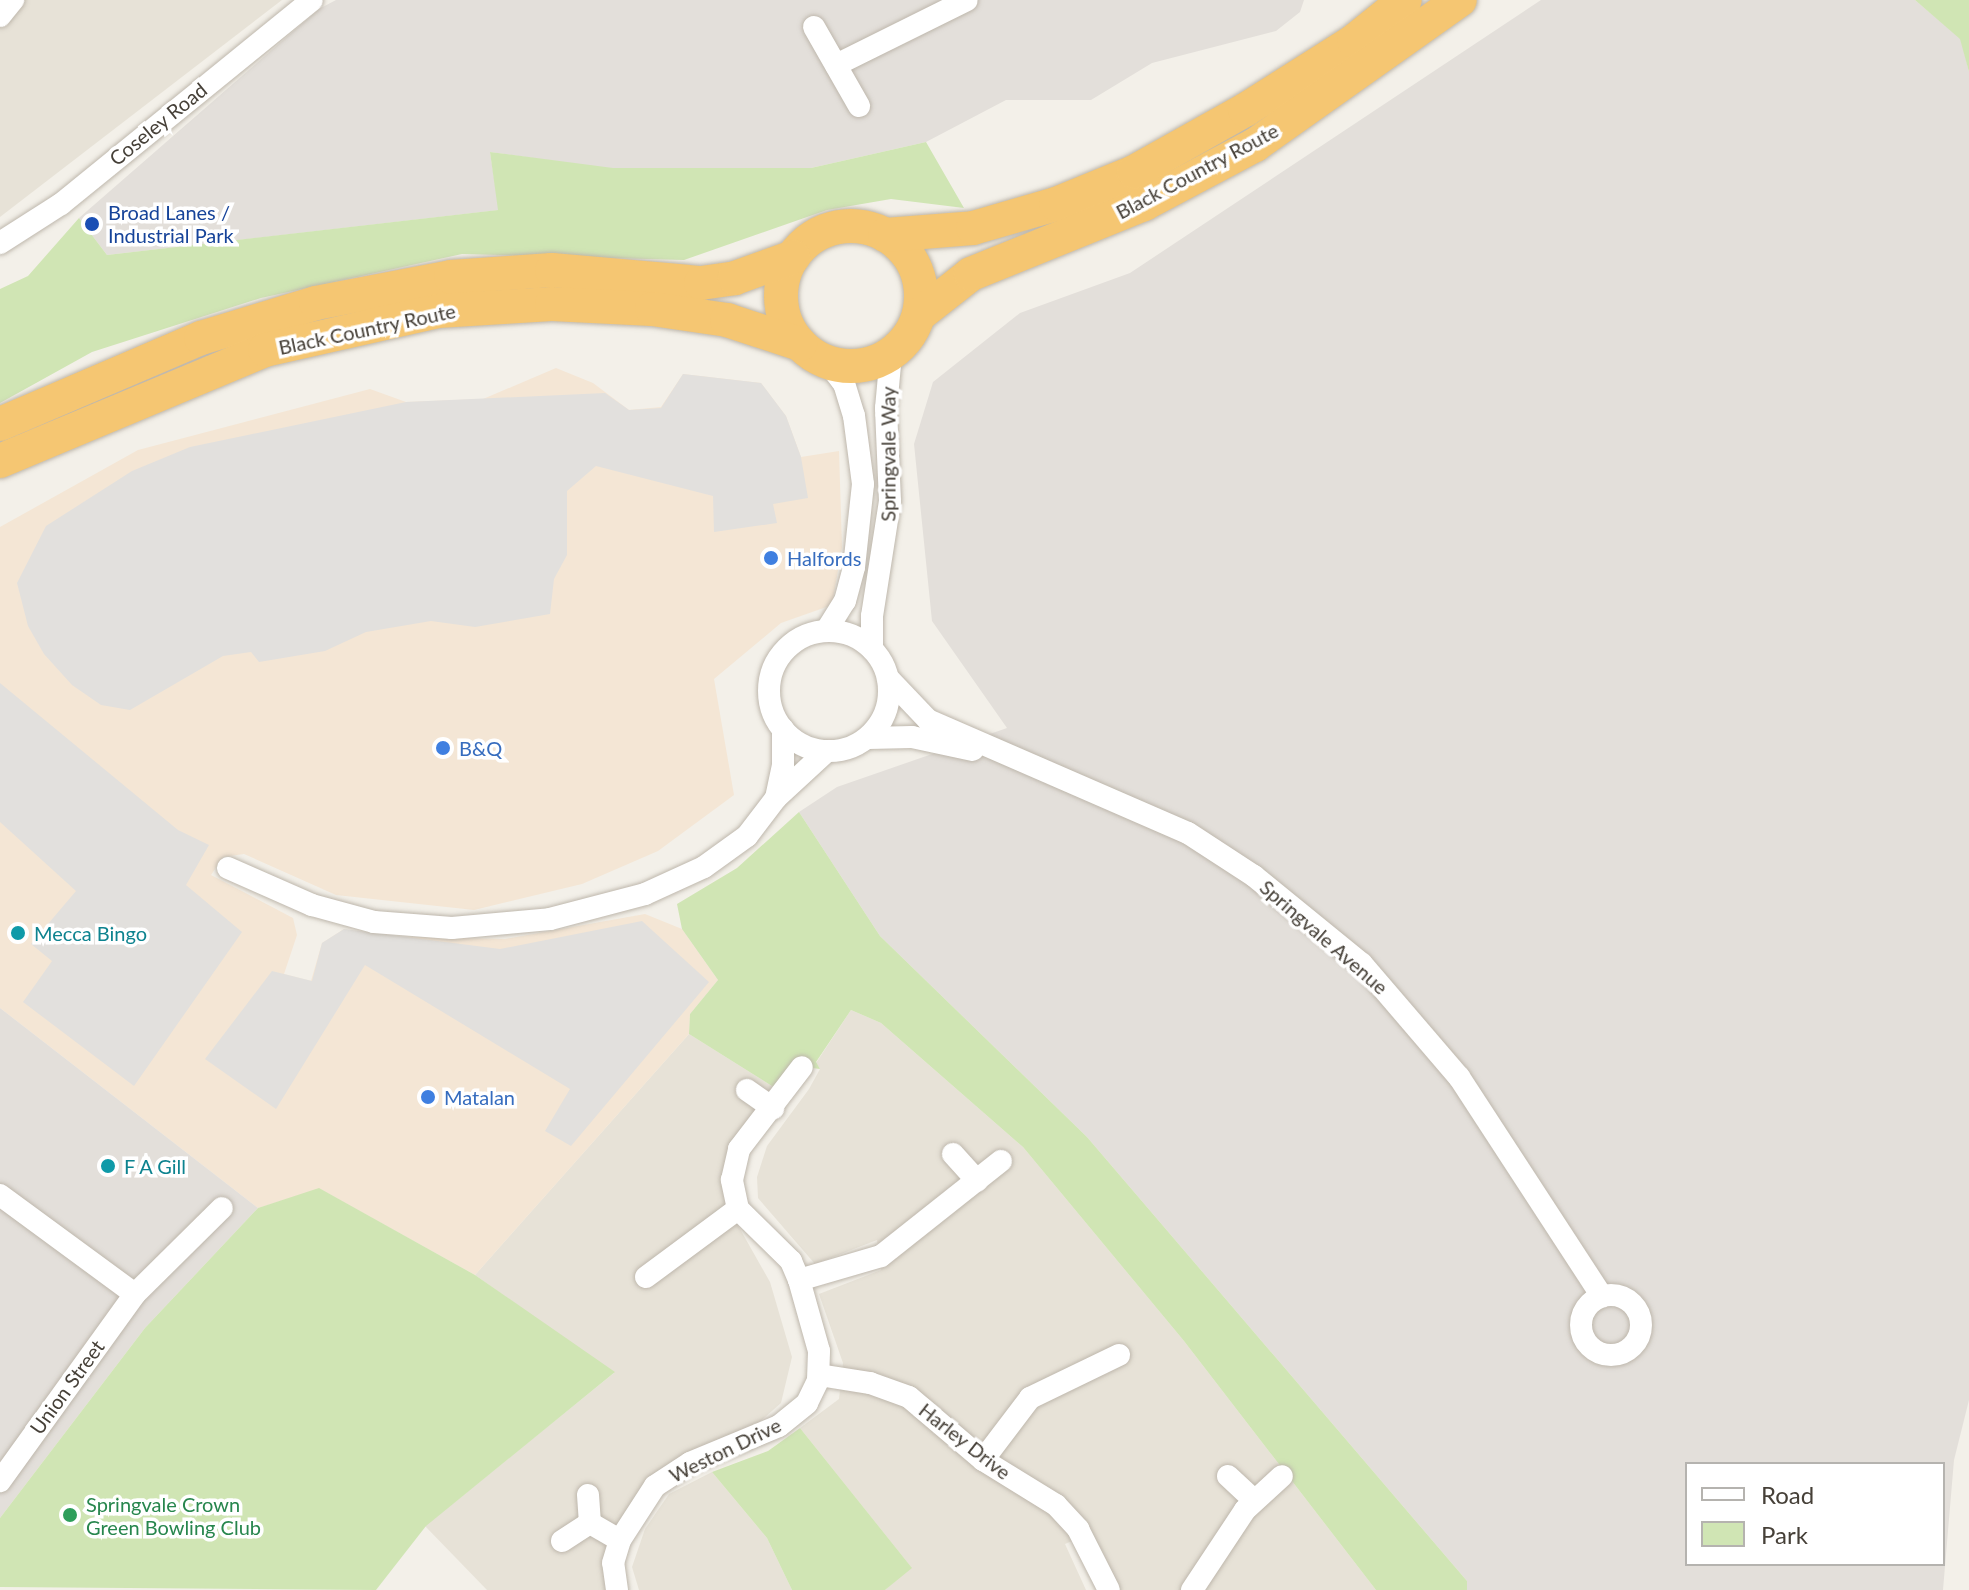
<!DOCTYPE html>
<style>
body{margin:0}
#map{position:relative;width:1969px;height:1590px;overflow:hidden;background:#f3f0e9;font-family:Lato,sans-serif}
div>[style]{position:absolute}
.residential>*{inset:0;background:#e7e2d7}
.commercial>*{inset:0;background:#f4e6d5}
.industrial>*{inset:0;background:#e3dfda}
.green>*{inset:0;background:#d0e5b4}
.parking>*{inset:0;background:#e2e0dd}
.roads{filter:drop-shadow(0 0 2px #beb7ac) drop-shadow(0 0 2px #beb7ac)}
.minor>*{height:22px;margin:-11px;padding:0 11px;transform-origin:11px;border-radius:11px;background:#fff}
.minor>.ring{margin:-11px;padding:0;box-sizing:content-box;background:none;border:22px solid #fff;border-radius:50%}
.highway>*{height:34px;margin:-17px;padding:0 17px;transform-origin:17px;border-radius:17px;background:#f5c672}
.highway>.ring{margin:-17px;padding:0;box-sizing:content-box;background:none;border:34px solid #f5c672;border-radius:50%}
.dots>*{width:22px;height:22px;translate:-50% -50%;box-sizing:border-box;border:4px solid #fff;border-radius:50%}
span{translate:-50% -50%;white-space:nowrap;text-align:center;line-height:1.15;-webkit-text-stroke:7px #fff;paint-order:stroke}
.street-label{font-size:20px;color:#464038}
.transit-label{font-size:20px;color:#164399}
.left{translate:0 -50%;text-align:left}
.shop-label{font-size:20px;color:#366cbe}
.culture-label{font-size:20px;color:#0d838f}
.leisure-label{font-size:20px;color:#27864d}
.legend{position:absolute;left:1685px;top:1462px;width:260px;height:104px;box-sizing:border-box;background:#fff;border:2px solid #b5b3af;margin:0;padding:10px 14px;list-style:none;font-size:24px;color:#464038}
.legend li{display:flex;align-items:center;gap:16px;height:40px}
.legend b{width:40px;border:2px solid #b5b3af}
</style>
<div id="map">
<div class="residential">
<i style="clip-path:polygon(0 0,282px 0,0 217px)"></i>
<i style="clip-path:polygon(851px 1010px,881px 1023px,1023px 1147px,1184px 1341px,1376px 1590px,1118px 1590px,1090px 1533px,1065px 1544px,1086px 1590px,885px 1590px,911px 1567px,800px 1428px,839px 1399px,843px 1363px,819px 1294px,881px 1270px,877px 1240px,815px 1264px,758px 1198px,757px 1177px,767px 1146px,809px 1089px,820px 1069px,816px 1063px)"></i>
<i style="clip-path:polygon(689px 1034px,775px 1088px,729px 1156px,731px 1213px,770px 1282px,792px 1357px,781px 1403px,747px 1433px,665px 1468px,636px 1495px,607px 1567px,606px 1590px,487px 1590px,425px 1526px,614px 1373px,475px 1275px)"></i>
<i style="clip-path:polygon(712px 1472px,767px 1538px,792px 1590px,639px 1590px,632px 1567px,645px 1529px,669px 1494px)"></i>
</div>
<div class="commercial">
<i style="clip-path:polygon(556px 368px,593px 383px,629px 410px,661px 407px,683px 374px,761px 383px,786px 416px,801px 457px,839px 451px,842px 547px,832px 605px,781px 623px,714px 679px,734px 795px,658px 851px,582px 884px,474px 910px,336px 895px,244px 854px,223px 857px,211px 875px,293px 918px,297px 935px,284px 974px,311px 981px,322px 943px,344px 929px,372px 936px,505px 939px,645px 914px,682px 929px,718px 980px,690px 1014px,689px 1034px,475px 1275px,320px 1189px,258px 1208px,0 1008px,0 527px,138px 450px,370px 389px,406px 402px,483px 399px)"></i>
</div>
<div class="industrial">
<i style="clip-path:polygon(336px 0,1304px 0,1300px 12px,1276px 31px,1152px 63px,1091px 100px,1006px 100px,926px 142px,811px 168px,603px 168px,490px 152px,499px 210px,107px 255px,79px 218px,319px 9px)"></i>
<i style="clip-path:polygon(evenodd,1541px 0,1915px 0,1961px 39px,1969px 72px,1969px 1400px,1954px 1460px,1943px 1590px,1467px 1590px,1467px 1581px,1087px 1137px,880px 936px,799px 812px,837px 787px,1007px 728px,932px 621px,914px 444px,933px 382px,1020px 313px,1130px 273px,1541px 0,1687px 1464px,1943px 1464px,1943px 1564px,1687px 1564px,1687px 1464px)"></i>
<i style="clip-path:polygon(0 1008px,258px 1208px,145px 1328px,0 1518px)"></i>
</div>
<div class="green">
<i style="clip-path:polygon(1915px 0,1969px 0,1969px 72px,1960px 39px)"></i>
<i style="clip-path:polygon(926px 142px,964px 208px,891px 199px,827px 210px,684px 260px,462px 254px,261px 298px,92px 352px,0 403px,0 289px,28px 276px,79px 218px,107px 255px,498px 210px,490px 152px,613px 168px,811px 168px)"></i>
<i style="clip-path:polygon(799px 812px,880px 936px,1087px 1137px,1467px 1581px,1467px 1590px,1376px 1590px,1184px 1341px,1023px 1147px,881px 1023px,851px 1010px,816px 1062px,820px 1069px,797px 1066px,775px 1088px,689px 1034px,690px 1014px,718px 980px,682px 929px,677px 904px,737px 868px)"></i>
<i style="clip-path:polygon(319px 1188px,475px 1275px,615px 1372px,426px 1526px,376px 1590px,0 1587px,0 1518px,145px 1328px,258px 1208px)"></i>
<i style="clip-path:polygon(800px 1428px,912px 1568px,885px 1590px,792px 1590px,767px 1538px,712px 1472px,768px 1451px)"></i>
</div>
<div class="parking">
<i style="clip-path:polygon(683px 374px,761px 383px,786px 416px,801px 457px,808px 498px,773px 504px,777px 523px,714px 532px,713px 496px,596px 466px,567px 491px,567px 555px,554px 579px,550px 614px,475px 627px,431px 621px,366px 632px,325px 651px,259px 662px,251px 652px,223px 656px,130px 710px,101px 705px,72px 685px,44px 654px,28px 626px,17px 583px,46px 526px,132px 471px,190px 447px,406px 402px,605px 393px,629px 410px,661px 408px)"></i>
<i style="clip-path:polygon(0 683px,178px 830px,209px 845px,186px 885px,242px 932px,134px 1086px,23px 1002px,52px 961px,31px 944px,76px 891px,0 822px)"></i>
<i style="clip-path:polygon(642px 921px,709px 982px,571px 1146px,545px 1131px,570px 1089px,365px 965px,276px 1109px,205px 1059px,272px 971px,312px 981px,322px 943px,344px 929px,500px 949px)"></i>
</div>
<div class="roads">
<div class="minor">
<i style="left:0;top:16px;width:21px;rotate:-51deg"></i>
<i style="left:814px;top:27px;width:91px;rotate:60.3deg"></i>
<i style="left:836px;top:65px;width:146px;rotate:-26.4deg"></i>
<i style="left:0;top:243px;width:72px;rotate:-32.6deg"></i>
<i style="left:61px;top:204px;width:323px;rotate:-39.1deg"></i>
<i class="ring" style="left:769px;top:631px;width:98px;height:98px"></i>
<i style="left:826px;top:631px;width:36px;rotate:-58deg"></i>
<i style="left:845px;top:601px;width:35px;rotate:-75deg"></i>
<i style="left:854px;top:567px;width:83px;rotate:-83.8deg"></i>
<i style="left:863px;top:484px;width:69px;rotate:-97.5deg"></i>
<i style="left:854px;top:416px;width:34px;rotate:-107deg"></i>
<i style="left:844px;top:384px;width:25px;rotate:-127deg"></i>
<i style="left:872px;top:649px;width:33px;rotate:-90deg"></i>
<i style="left:872px;top:616px;width:116px;rotate:-81.1deg"></i>
<i style="left:890px;top:501px;width:93px;rotate:-92.5deg"></i>
<i style="left:886px;top:408px;width:54px;rotate:-84.7deg"></i>
<i style="left:888px;top:678px;width:58px;rotate:46.4deg"></i>
<i style="left:928px;top:720px;width:283px;rotate:23.5deg"></i>
<i style="left:1188px;top:833px;width:79px;rotate:33.1deg"></i>
<i style="left:1254px;top:876px;width:139px;rotate:39.2deg"></i>
<i style="left:1362px;top:964px;width:149px;rotate:49.4deg"></i>
<i style="left:1459px;top:1077px;width:262px;rotate:56.9deg"></i>
<i style="left:868px;top:738px;width:44px;rotate:-1.3deg"></i>
<i style="left:912px;top:737px;width:62px;rotate:12deg"></i>
<i style="left:776px;top:798px;width:34px;rotate:-78deg"></i>
<i style="left:783px;top:765px;width:36px;rotate:-90deg"></i>
<i style="left:228px;top:868px;width:92px;rotate:23.8deg"></i>
<i style="left:312px;top:905px;width:64px;rotate:15.3deg"></i>
<i style="left:374px;top:922px;width:78px;rotate:4.4deg"></i>
<i style="left:452px;top:928px;width:98px;rotate:-5.2deg"></i>
<i style="left:550px;top:919px;width:98px;rotate:-14.7deg"></i>
<i style="left:645px;top:894px;width:65px;rotate:-24.6deg"></i>
<i style="left:704px;top:867px;width:53px;rotate:-35.8deg"></i>
<i style="left:747px;top:836px;width:48px;rotate:-52.7deg"></i>
<i style="left:776px;top:798px;width:69px;rotate:-42.7deg"></i>
<i style="left:747px;top:1090px;width:32px;rotate:35deg"></i>
<i style="left:953px;top:1154px;width:36px;rotate:48deg"></i>
<i style="left:0;top:1195px;width:167px;rotate:36.3deg"></i>
<i style="left:135px;top:1294px;width:231px;rotate:125.8deg"></i>
<i style="left:646px;top:1277px;width:114px;rotate:-36.5deg"></i>
<i style="left:799px;top:1280px;width:85px;rotate:-16.3deg"></i>
<i style="left:881px;top:1256px;width:153px;rotate:-38.4deg"></i>
<i style="left:135px;top:1294px;width:122px;rotate:-44.7deg"></i>
<i class="ring" style="left:1581px;top:1295px;width:38px;height:38px"></i>
<i style="left:819px;top:1375px;width:52px;rotate:8.9deg"></i>
<i style="left:870px;top:1383px;width:41px;rotate:19.7deg"></i>
<i style="left:909px;top:1397px;width:97px;rotate:40.4deg"></i>
<i style="left:983px;top:1460px;width:86px;rotate:31.7deg"></i>
<i style="left:1056px;top:1505px;width:33px;rotate:47deg"></i>
<i style="left:1078px;top:1529px;width:68px;rotate:63.1deg"></i>
<i style="left:983px;top:1460px;width:78px;rotate:-52.8deg"></i>
<i style="left:1030px;top:1398px;width:99px;rotate:-25.8deg"></i>
<i style="left:1228px;top:1476px;width:35px;rotate:43deg"></i>
<i style="left:588px;top:1495px;width:28px;rotate:86deg"></i>
<i style="left:562px;top:1541px;width:33px;rotate:-33deg"></i>
<i style="left:590px;top:1523px;width:34px;rotate:30deg"></i>
<i style="left:617px;top:1590px;width:27px;rotate:-98deg"></i>
<i style="left:613px;top:1563px;width:24px;rotate:-73deg"></i>
<i style="left:620px;top:1540px;width:64px;rotate:-57.1deg"></i>
<i style="left:655px;top:1486px;width:42px;rotate:-33.3deg"></i>
<i style="left:690px;top:1463px;width:96px;rotate:-22.6deg"></i>
<i style="left:779px;top:1426px;width:36px;rotate:-39deg"></i>
<i style="left:807px;top:1403px;width:25px;rotate:-64deg"></i>
<i style="left:818px;top:1380px;width:29px;rotate:-88deg"></i>
<i style="left:819px;top:1351px;width:74px;rotate:-105.7deg"></i>
<i style="left:799px;top:1280px;width:21px;rotate:-113deg"></i>
<i style="left:791px;top:1261px;width:74px;rotate:-135.5deg"></i>
<i style="left:738px;top:1209px;width:30px;rotate:-102deg"></i>
<i style="left:732px;top:1180px;width:32px;rotate:-77deg"></i>
<i style="left:739px;top:1149px;width:103px;rotate:-52.5deg"></i>
<i style="left:1192px;top:1590px;width:96px;rotate:-56.5deg"></i>
<i style="left:1245px;top:1510px;width:50px;rotate:-42.6deg"></i>
</div>
<div class="highway">
<i class="ring" style="left:781px;top:226px;width:106px;height:106px"></i>
<i style="left:885px;top:235px;width:88px;rotate:-4.5deg"></i>
<i style="left:973px;top:228px;width:86px;rotate:-16.1deg"></i>
<i style="left:1056px;top:204px;width:84px;rotate:-22.3deg"></i>
<i style="left:1134px;top:172px;width:127px;rotate:-29.2deg"></i>
<i style="left:1245px;top:110px;width:129px;rotate:-32.3deg"></i>
<i style="left:1354px;top:41px;width:65px;rotate:-38.8deg"></i>
<i style="left:919px;top:315px;width:66px;rotate:-38.3deg"></i>
<i style="left:971px;top:274px;width:187px;rotate:-22deg"></i>
<i style="left:1144px;top:204px;width:126px;rotate:-28deg"></i>
<i style="left:1255px;top:145px;width:251px;rotate:-35.3deg"></i>
<i style="left:0;top:424px;width:219px;rotate:-23.2deg"></i>
<i style="left:201px;top:338px;width:120px;rotate:-16.9deg"></i>
<i style="left:316px;top:303px;width:137px;rotate:-10.9deg"></i>
<i style="left:451px;top:277px;width:101px;rotate:-4deg"></i>
<i style="left:552px;top:270px;width:150px;rotate:5deg"></i>
<i style="left:701px;top:283px;width:34px;rotate:-8deg"></i>
<i style="left:735px;top:278px;width:62px;rotate:-19.9deg"></i>
<i style="left:0;top:461px;width:287px;rotate:-22.7deg"></i>
<i style="left:265px;top:350px;width:177px;rotate:-12.7deg"></i>
<i style="left:438px;top:311px;width:114px;rotate:-3.5deg"></i>
<i style="left:552px;top:304px;width:100px;rotate:2.9deg"></i>
<i style="left:652px;top:309px;width:76px;rotate:8.3deg"></i>
<i style="left:727px;top:320px;width:77px;rotate:18.2deg"></i>
</div>
</div>
<div class="dots">
<i style="left:92px;top:224px;background:#1a4fb4"></i>
<i style="left:771px;top:558px;background:#3f7fe0"></i>
<i style="left:443px;top:748px;background:#3f7fe0"></i>
<i style="left:18px;top:933px;background:#0f9aa8"></i>
<i style="left:428px;top:1097px;background:#3f7fe0"></i>
<i style="left:108px;top:1166px;background:#0f9aa8"></i>
<i style="left:70px;top:1515px;background:#2e9e5b"></i>
</div>
<div class="street-label">
<span style="left:158px;top:124px;rotate:-39deg">Coseley Road</span>
<span style="left:1197px;top:171px;rotate:-28deg">Black Country Route</span>
<span style="left:367px;top:329px;rotate:-12deg">Black Country Route</span>
<span style="left:888px;top:454px;rotate:-90deg">Springvale Way</span>
<span style="left:1324px;top:937px;rotate:41deg">Springvale Avenue</span>
<span style="left:67px;top:1387px;rotate:-54deg">Union Street</span>
<span style="left:965px;top:1441px;rotate:38deg">Harley Drive</span>
<span style="left:725px;top:1450px;rotate:-26deg">Weston Drive</span>
</div>
<div class="transit-label">
<span class="left" style="left:108px;top:224px">Broad Lanes /<br>Industrial Park</span>
</div>
<div class="shop-label">
<span class="left" style="left:787px;top:558px">Halfords</span>
<span class="left" style="left:459px;top:748px">B&amp;Q</span>
<span class="left" style="left:444px;top:1097px">Matalan</span>
</div>
<div class="culture-label">
<span class="left" style="left:34px;top:933px">Mecca Bingo</span>
<span class="left" style="left:124px;top:1166px">F A Gill</span>
</div>
<div class="leisure-label">
<span class="left" style="left:86px;top:1516px">Springvale Crown<br>Green Bowling Club</span>
</div>
<ul class="legend">
<li><b style="height:10px;background:#fff"></b>Road</li>
<li><b style="height:22px;background:#d0e5b4"></b>Park</li>
</ul>
</div>
